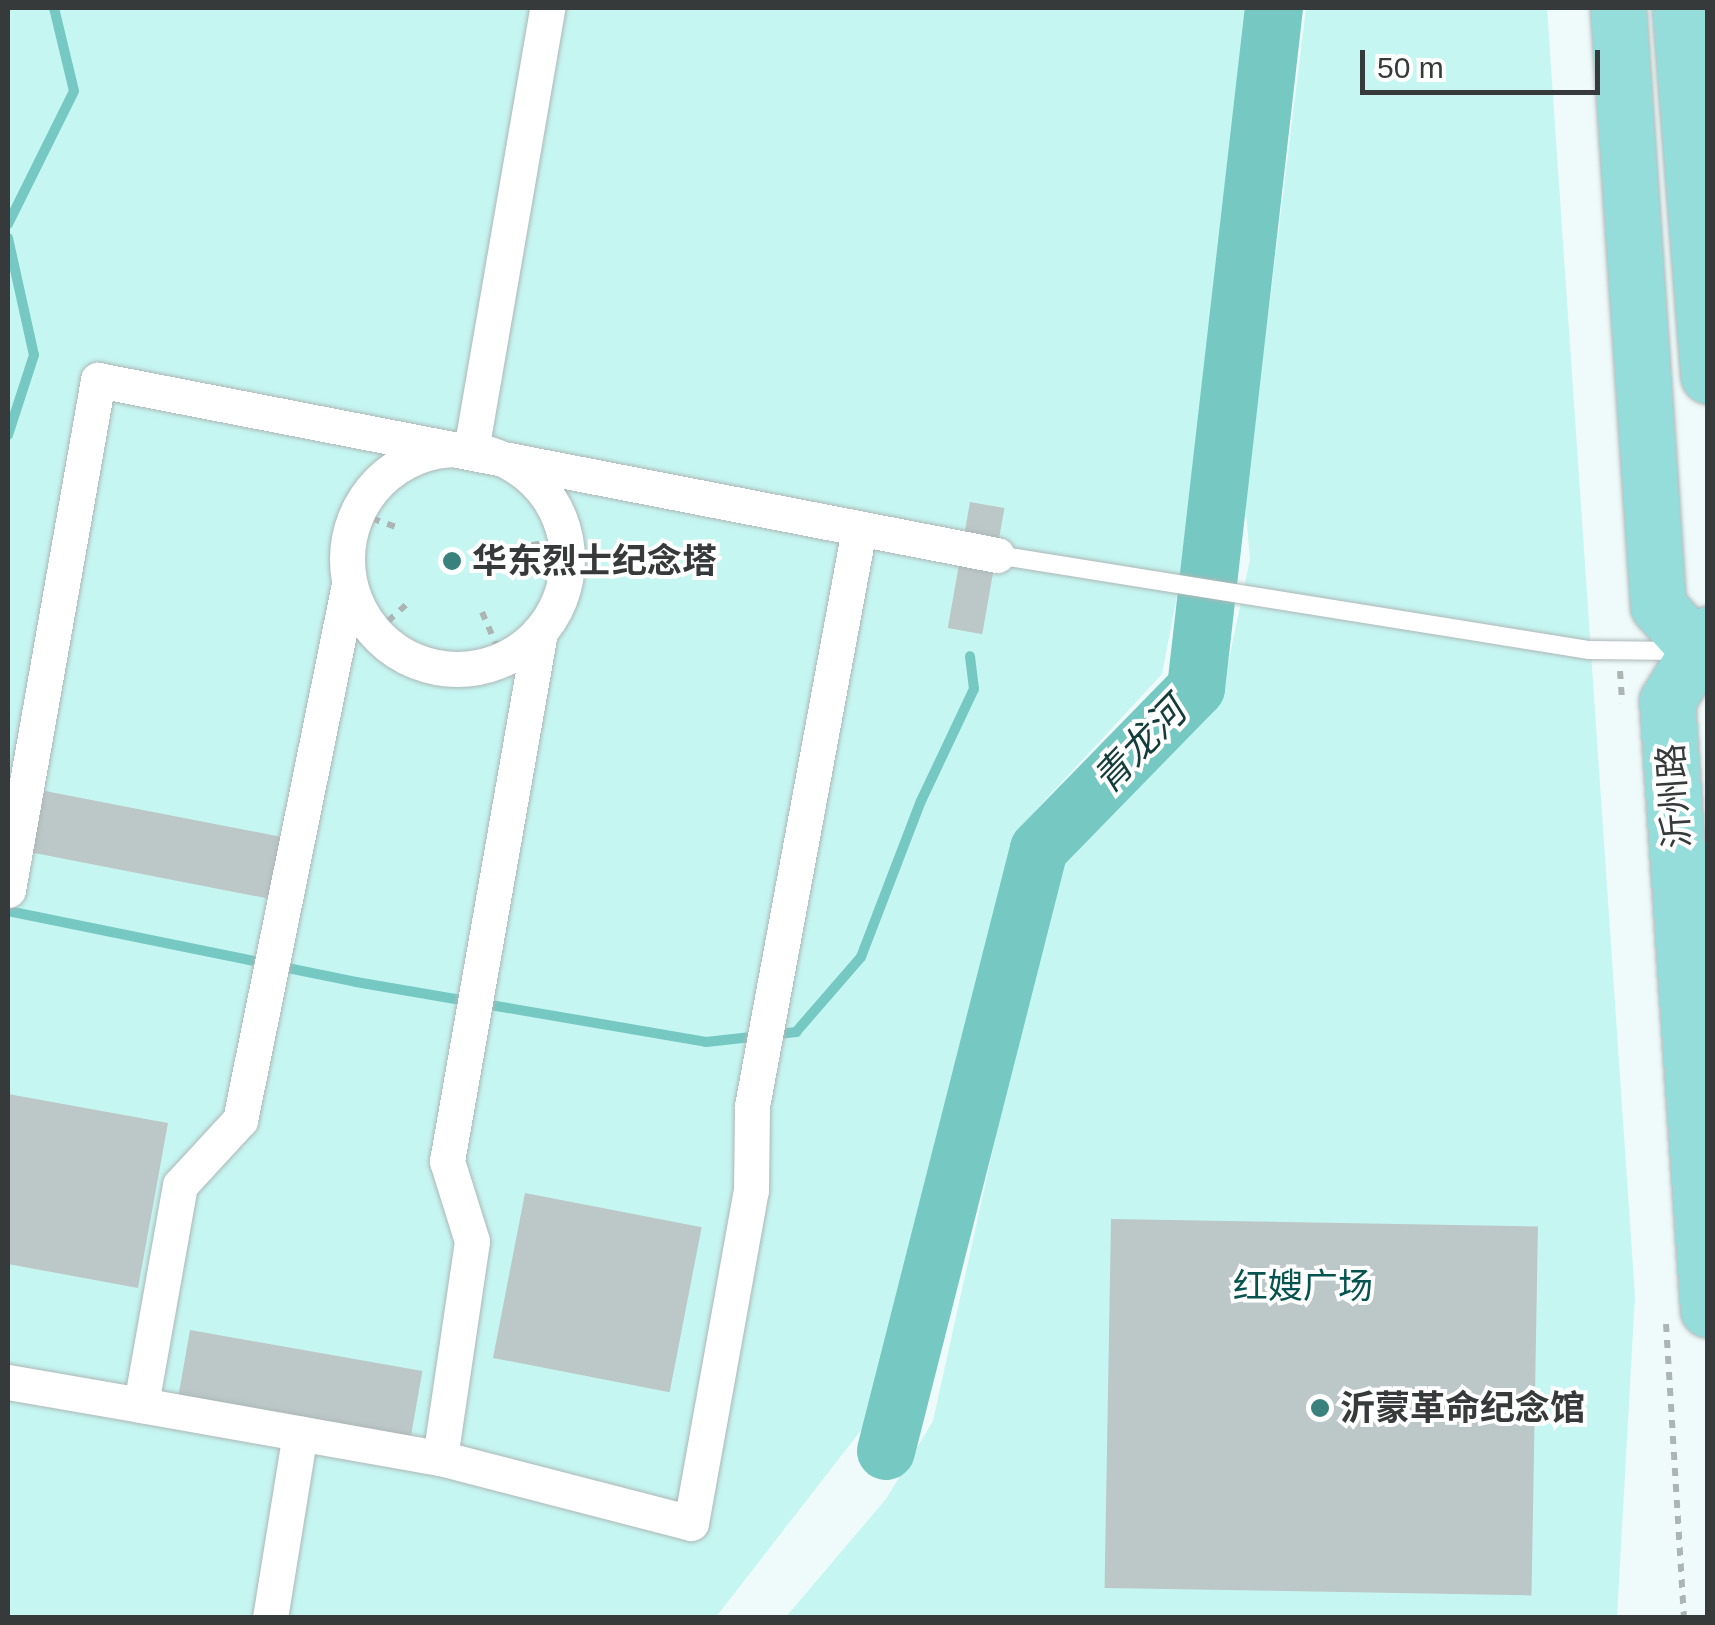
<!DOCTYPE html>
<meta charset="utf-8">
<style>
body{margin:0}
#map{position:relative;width:1715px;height:1625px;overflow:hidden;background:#effbfa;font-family:Helvetica,"Noto Sans SC",sans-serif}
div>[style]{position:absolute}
.green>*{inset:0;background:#c6f6f2}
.stream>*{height:10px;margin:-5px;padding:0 5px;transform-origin:5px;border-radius:5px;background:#76c8c3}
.river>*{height:58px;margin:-29px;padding:0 29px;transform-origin:29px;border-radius:29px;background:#76c8c3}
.building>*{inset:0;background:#bcc8c7;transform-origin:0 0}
.path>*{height:6px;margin-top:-3px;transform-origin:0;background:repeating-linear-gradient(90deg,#acb5b4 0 8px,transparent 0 16px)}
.roads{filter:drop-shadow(0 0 2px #acb7b6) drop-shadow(0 0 2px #acb7b6)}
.lane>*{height:18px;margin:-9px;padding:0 9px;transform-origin:9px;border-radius:9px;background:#fff}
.street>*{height:35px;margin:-17.5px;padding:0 17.5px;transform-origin:17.5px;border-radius:17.5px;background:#fff}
.street>.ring{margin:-17.5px;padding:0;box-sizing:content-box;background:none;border:35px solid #fff;border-radius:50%}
.primary>*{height:55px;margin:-27.5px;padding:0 27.5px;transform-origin:27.5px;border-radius:27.5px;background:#95ddda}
.dots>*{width:28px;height:28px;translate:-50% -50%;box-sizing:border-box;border:5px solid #fff;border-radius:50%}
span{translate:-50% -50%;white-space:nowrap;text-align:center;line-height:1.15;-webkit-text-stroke:8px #fff;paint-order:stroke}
.poi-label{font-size:35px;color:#363a3a;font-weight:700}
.left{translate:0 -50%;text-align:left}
.street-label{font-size:35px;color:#363a3a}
.park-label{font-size:35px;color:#075350}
.water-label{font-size:38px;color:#143c3a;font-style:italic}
.frame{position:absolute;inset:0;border:10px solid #363a3a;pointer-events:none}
.scale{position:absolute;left:1360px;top:50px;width:240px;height:45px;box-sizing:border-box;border:5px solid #363a3a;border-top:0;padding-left:12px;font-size:30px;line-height:35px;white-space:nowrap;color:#363a3a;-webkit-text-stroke:8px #fff;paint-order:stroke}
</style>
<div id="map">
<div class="green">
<i style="clip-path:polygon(8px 8px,1246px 8px,1186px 549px,1162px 674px,1014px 834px,869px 1420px,716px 1617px,8px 1618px)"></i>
<i style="clip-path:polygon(1306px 8px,1547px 8px,1635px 1296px,1617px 1617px,785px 1618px,886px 1499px,933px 1421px,1057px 859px,1220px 702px,1250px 559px,1245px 502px)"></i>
</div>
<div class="stream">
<i style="left:8px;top:224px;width:148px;rotate:-63.6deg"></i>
<i style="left:74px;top:91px;width:85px;rotate:-103.5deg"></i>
<i style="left:8px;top:238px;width:120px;rotate:77.5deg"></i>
<i style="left:34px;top:355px;width:84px;rotate:108deg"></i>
<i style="left:8px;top:911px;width:355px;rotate:11.5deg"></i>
<i style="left:356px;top:982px;width:355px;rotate:9.7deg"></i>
<i style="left:706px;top:1042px;width:91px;rotate:-6.3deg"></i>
<i style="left:796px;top:1032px;width:99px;rotate:-49.1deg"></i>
<i style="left:861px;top:957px;width:167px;rotate:-69deg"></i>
<i style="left:921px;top:801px;width:124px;rotate:-64.7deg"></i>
<i style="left:974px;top:689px;width:33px;rotate:-97deg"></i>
</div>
<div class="river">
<i style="left:886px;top:1451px;width:621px;rotate:-75.74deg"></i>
<i style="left:1039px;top:849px;width:225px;rotate:-45.7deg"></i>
<i style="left:1196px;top:688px;width:684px;rotate:-83.46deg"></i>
</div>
<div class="building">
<i style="left:970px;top:502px;width:35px;height:128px;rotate:10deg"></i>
<i style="left:40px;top:790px;width:253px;height:63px;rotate:11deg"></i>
<i style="clip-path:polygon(8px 1094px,168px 1123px,138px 1288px,8px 1264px)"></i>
<i style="left:525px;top:1193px;width:180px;height:168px;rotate:11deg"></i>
<i style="left:1111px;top:1219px;width:427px;height:369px;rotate:1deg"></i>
<i style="left:190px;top:1330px;width:236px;height:70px;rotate:10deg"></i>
</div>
<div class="path">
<i style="left:357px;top:513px;width:41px;rotate:19.7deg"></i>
<i style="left:516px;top:548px;width:51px;rotate:-10.2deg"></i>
<i style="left:482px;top:612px;width:50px;rotate:66.5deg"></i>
<i style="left:376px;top:632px;width:42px;rotate:-42.1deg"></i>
<i style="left:1620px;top:671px;width:32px;rotate:86deg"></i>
<i style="left:1666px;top:1324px;width:295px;rotate:86.5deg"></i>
</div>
<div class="roads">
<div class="lane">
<i style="left:997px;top:555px;width:600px;rotate:9.12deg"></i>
<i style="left:1589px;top:650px;width:94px;rotate:0.6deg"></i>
</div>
<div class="street">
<i class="ring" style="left:347px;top:449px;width:185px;height:185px"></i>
<i style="left:471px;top:450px;width:448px;rotate:-80.2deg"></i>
<i style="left:349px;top:584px;width:547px;rotate:101.49deg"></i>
<i style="left:240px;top:1120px;width:88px;rotate:132.7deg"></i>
<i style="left:180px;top:1185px;width:223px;rotate:100.1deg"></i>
<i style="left:141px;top:1405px;width:304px;rotate:10.1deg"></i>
<i style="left:440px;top:1458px;width:219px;rotate:-81.6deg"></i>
<i style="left:472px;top:1241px;width:84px;rotate:-107.4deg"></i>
<i style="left:447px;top:1161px;width:537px;rotate:-80.03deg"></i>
<i style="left:8px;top:890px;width:518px;rotate:-79.99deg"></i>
<i style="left:98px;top:380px;width:916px;rotate:11.02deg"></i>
<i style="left:8px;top:1382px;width:135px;rotate:9.8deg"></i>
<i style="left:440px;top:1458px;width:259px;rotate:14.5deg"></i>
<i style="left:691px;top:1523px;width:338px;rotate:-79.8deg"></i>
<i style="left:751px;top:1190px;width:84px;rotate:-89.3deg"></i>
<i style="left:752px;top:1106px;width:587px;rotate:-79.49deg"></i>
<i style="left:270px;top:1618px;width:187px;rotate:-80.8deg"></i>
</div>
<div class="primary">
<i style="left:1618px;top:8px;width:599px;rotate:86.17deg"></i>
<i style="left:1658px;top:606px;width:74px;rotate:47.7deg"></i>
<i style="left:1680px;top:8px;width:369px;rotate:85.6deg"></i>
<i style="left:1708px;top:634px;width:79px;rotate:121.5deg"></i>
<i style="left:1667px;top:701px;width:610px;rotate:86.15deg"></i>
</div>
</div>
<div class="dots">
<i style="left:452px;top:561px;background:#39817d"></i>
<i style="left:1320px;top:1408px;background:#39817d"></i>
</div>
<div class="poi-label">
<span class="left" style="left:472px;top:561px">华东烈士纪念塔</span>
<span class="left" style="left:1340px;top:1408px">沂蒙革命纪念馆</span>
</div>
<div class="street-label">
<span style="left:1674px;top:796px;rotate:-94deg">沂州路</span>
</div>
<div class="park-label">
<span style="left:1303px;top:1286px">红嫂广场</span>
</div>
<div class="water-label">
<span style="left:1140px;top:746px;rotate:-46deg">青龙河</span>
</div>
<div class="frame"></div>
<div class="scale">50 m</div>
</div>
